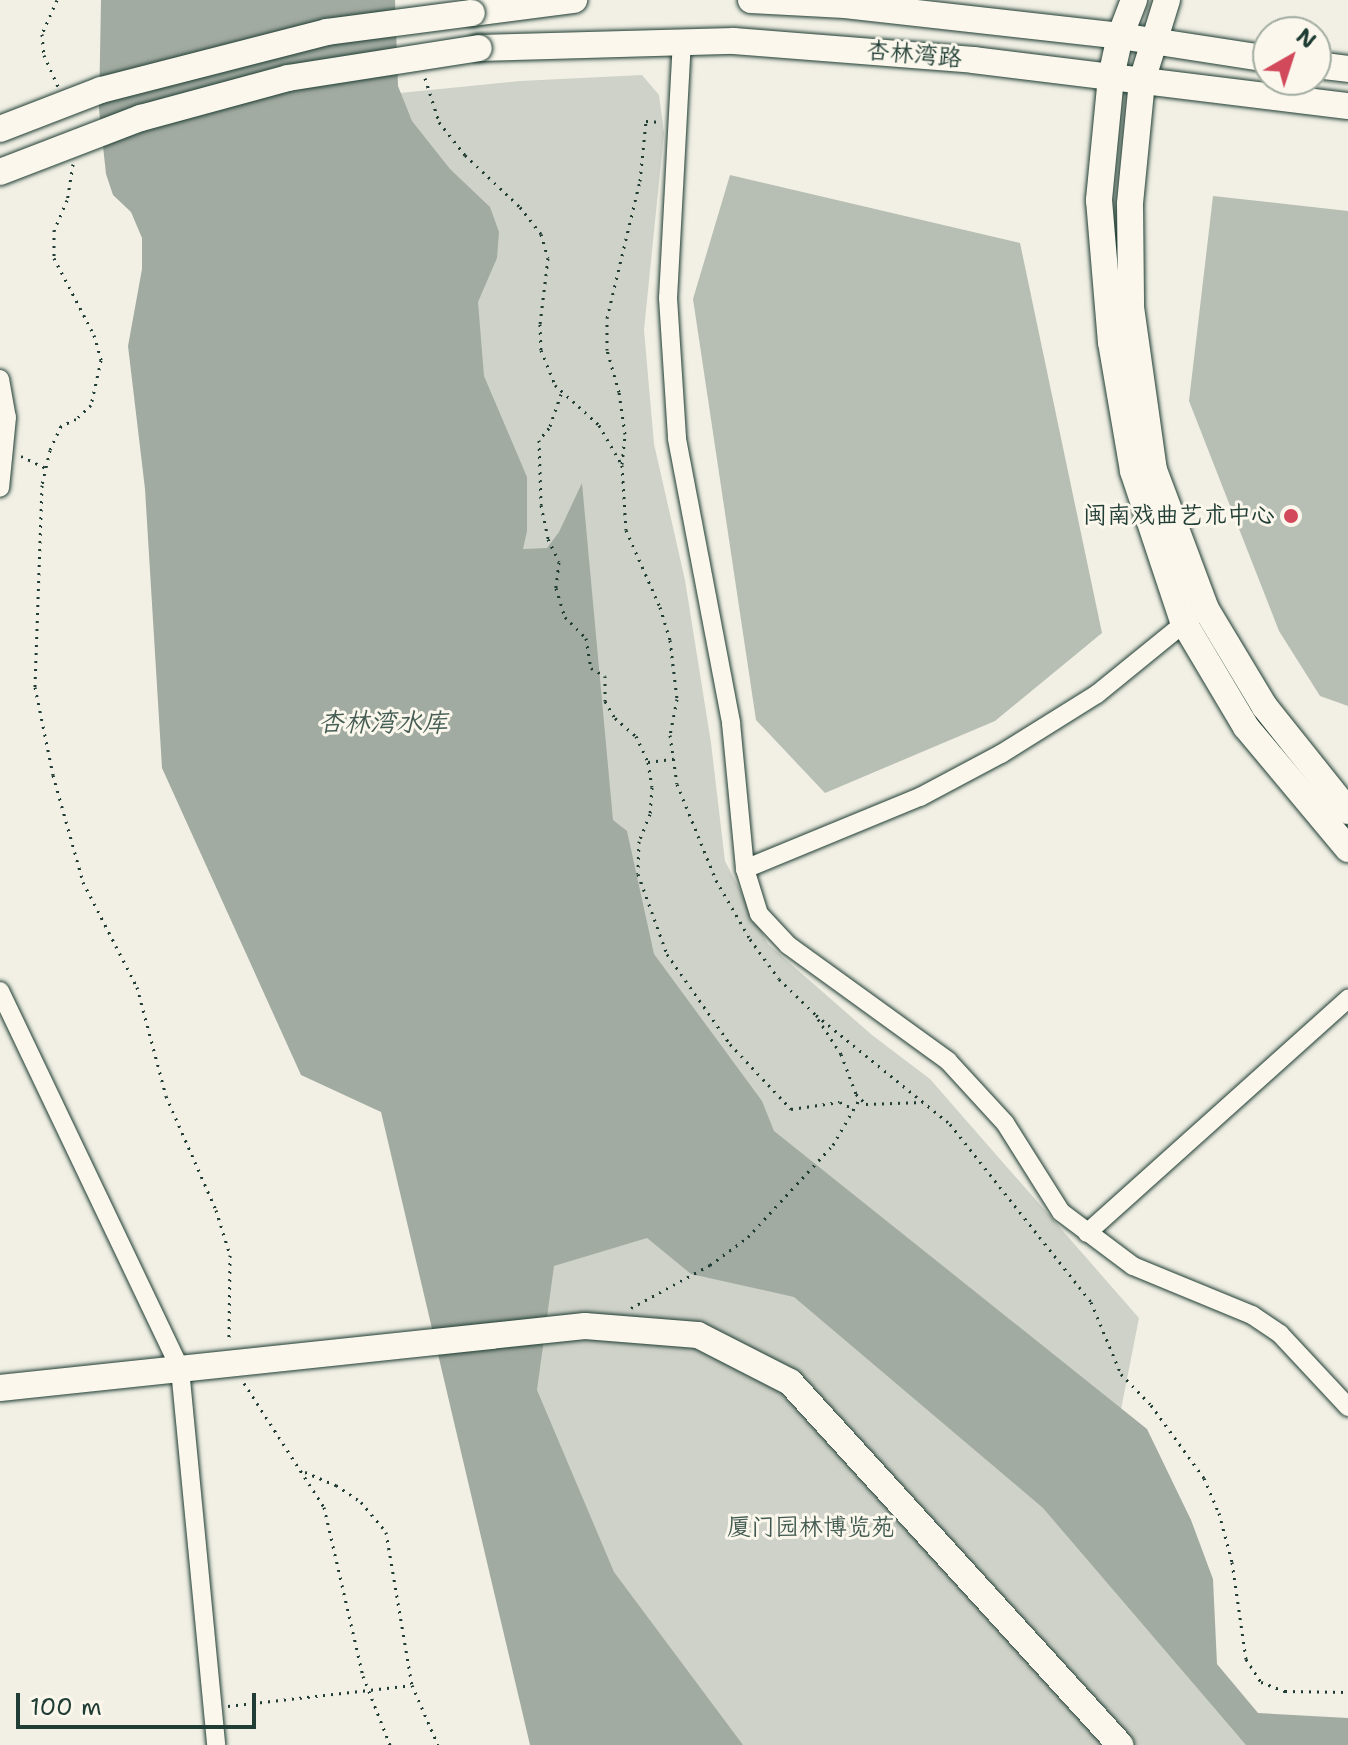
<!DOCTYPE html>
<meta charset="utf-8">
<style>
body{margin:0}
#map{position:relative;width:1348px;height:1745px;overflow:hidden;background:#f2f0e5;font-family:"Shantell Sans","LXGW WenKai TC",sans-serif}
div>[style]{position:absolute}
.green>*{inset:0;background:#cfd2c8}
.water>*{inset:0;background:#a2aba1}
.building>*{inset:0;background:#b7beb3}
.path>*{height:3px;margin-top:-1.5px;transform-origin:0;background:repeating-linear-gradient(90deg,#1f3d34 0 2px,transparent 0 8px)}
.roads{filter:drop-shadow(0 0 2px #1f3d34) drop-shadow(0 0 2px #1f3d34)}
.street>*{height:18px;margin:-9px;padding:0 9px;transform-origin:9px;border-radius:9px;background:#fbf7ec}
.secondary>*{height:26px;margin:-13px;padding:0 13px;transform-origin:13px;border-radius:13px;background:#fbf7ec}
.bridges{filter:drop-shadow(0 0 2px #1f3d34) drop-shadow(0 0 2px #1f3d34)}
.secondary-bridge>*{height:26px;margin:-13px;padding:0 13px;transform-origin:13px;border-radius:13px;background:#fbf7ec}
.dots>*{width:22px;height:22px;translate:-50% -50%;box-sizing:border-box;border:4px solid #fbf7ec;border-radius:50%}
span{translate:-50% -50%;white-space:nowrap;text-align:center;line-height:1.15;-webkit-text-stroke:6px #fbf7ec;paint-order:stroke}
.street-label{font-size:24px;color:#1f3d34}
.poi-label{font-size:24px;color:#1f3d34}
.right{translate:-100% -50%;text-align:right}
.park-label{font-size:24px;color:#425b52}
.water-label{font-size:26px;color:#465e55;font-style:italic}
.north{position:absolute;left:1252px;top:16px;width:80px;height:80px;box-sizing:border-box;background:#fbf7ec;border:2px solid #a3ada2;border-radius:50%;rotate:39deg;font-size:22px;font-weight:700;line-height:32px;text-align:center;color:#1f3d34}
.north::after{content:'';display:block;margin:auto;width:28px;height:36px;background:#d1495b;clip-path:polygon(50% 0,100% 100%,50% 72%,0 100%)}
.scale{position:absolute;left:16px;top:1693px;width:240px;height:36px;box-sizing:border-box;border:4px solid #1f3d34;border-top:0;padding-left:10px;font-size:24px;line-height:28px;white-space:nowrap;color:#1f3d34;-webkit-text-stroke:6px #fbf7ec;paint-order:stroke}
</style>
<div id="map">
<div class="green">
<i style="clip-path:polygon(642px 75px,659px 95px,664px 133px,644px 330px,654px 444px,685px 580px,711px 743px,725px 861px,768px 944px,872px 1035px,930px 1079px,1139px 1318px,1113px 1450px,719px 1157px,551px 814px,390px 94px,520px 81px)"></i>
<i style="clip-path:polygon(699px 1165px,1164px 1619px,1275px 1745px,690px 1745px,468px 1263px)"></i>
</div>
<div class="water">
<i style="clip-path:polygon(101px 0,395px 0,398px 86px,412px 121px,450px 169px,490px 207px,499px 232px,497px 258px,478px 302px,484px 376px,527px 477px,527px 531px,523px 549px,547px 548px,559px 532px,582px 483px,613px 820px,627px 831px,654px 954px,762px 1101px,774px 1131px,1147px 1429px,1191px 1520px,1213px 1579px,1217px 1664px,1258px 1713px,1348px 1718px,1348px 1745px,1246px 1745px,1043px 1508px,794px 1297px,691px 1274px,647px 1238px,554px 1266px,537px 1390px,614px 1572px,743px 1745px,530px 1745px,381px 1112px,301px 1075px,162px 768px,145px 489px,128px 346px,142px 269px,142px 238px,131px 212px,113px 195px,106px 174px,99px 109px)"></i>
</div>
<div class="building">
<i style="clip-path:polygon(730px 175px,1020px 243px,1102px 633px,995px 721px,825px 793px,756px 720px,693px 299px)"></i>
<i style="clip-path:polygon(1213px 196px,1348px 211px,1348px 706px,1320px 696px,1279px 631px,1189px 401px)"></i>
</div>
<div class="path">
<i style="left:57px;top:0;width:37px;rotate:114deg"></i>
<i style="left:42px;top:34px;width:21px;rotate:85deg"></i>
<i style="left:44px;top:55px;width:35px;rotate:66deg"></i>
<i style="left:425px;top:78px;width:46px;rotate:72.3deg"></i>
<i style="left:439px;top:122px;width:42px;rotate:51.8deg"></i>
<i style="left:465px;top:155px;width:76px;rotate:43.4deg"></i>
<i style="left:520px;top:207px;width:34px;rotate:52deg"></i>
<i style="left:541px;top:234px;width:25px;rotate:74deg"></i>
<i style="left:548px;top:258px;width:66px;rotate:96.9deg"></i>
<i style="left:540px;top:324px;width:26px;rotate:88deg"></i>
<i style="left:541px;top:350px;width:38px;rotate:68deg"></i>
<i style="left:555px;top:385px;width:59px;rotate:42.3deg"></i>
<i style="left:599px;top:425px;width:46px;rotate:60.1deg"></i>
<i style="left:622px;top:465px;width:65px;rotate:86.5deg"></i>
<i style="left:626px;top:530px;width:84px;rotate:66.2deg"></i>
<i style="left:660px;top:607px;width:34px;rotate:73deg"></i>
<i style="left:670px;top:640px;width:59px;rotate:83.2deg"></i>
<i style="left:677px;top:699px;width:37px;rotate:101deg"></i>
<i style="left:670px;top:735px;width:49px;rotate:81.9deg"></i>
<i style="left:677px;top:784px;width:104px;rotate:67.9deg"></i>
<i style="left:716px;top:880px;width:68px;rotate:60deg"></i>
<i style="left:750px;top:939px;width:49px;rotate:54.1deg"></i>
<i style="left:779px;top:979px;width:52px;rotate:44.2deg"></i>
<i style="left:816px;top:1015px;width:173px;rotate:39.1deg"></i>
<i style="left:950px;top:1124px;width:227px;rotate:51.6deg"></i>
<i style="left:1091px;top:1302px;width:78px;rotate:67.4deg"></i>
<i style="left:1121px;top:1374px;width:43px;rotate:45.9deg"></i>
<i style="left:1151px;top:1405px;width:90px;rotate:54deg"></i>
<i style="left:1204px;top:1478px;width:38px;rotate:67deg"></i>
<i style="left:1219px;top:1513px;width:51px;rotate:75.1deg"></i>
<i style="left:1232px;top:1562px;width:98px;rotate:81.8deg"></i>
<i style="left:1246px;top:1659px;width:27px;rotate:57deg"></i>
<i style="left:1261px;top:1682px;width:26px;rotate:21deg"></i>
<i style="left:1285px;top:1691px;width:63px;rotate:0.9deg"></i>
<i style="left:73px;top:164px;width:36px;rotate:99deg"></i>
<i style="left:67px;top:200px;width:33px;rotate:113deg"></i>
<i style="left:54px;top:230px;width:28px;rotate:90deg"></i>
<i style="left:54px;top:258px;width:87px;rotate:62.5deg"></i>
<i style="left:94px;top:335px;width:26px;rotate:74deg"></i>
<i style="left:101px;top:360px;width:46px;rotate:102.5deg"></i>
<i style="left:91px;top:405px;width:21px;rotate:137deg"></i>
<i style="left:76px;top:419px;width:17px;rotate:155deg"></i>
<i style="left:61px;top:426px;width:26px;rotate:115deg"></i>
<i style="left:50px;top:450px;width:36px;rotate:103deg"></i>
<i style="left:42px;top:485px;width:202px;rotate:92deg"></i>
<i style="left:35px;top:687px;width:90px;rotate:78.4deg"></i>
<i style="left:53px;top:775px;width:111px;rotate:74.3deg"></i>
<i style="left:83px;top:882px;width:118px;rotate:62.8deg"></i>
<i style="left:137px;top:987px;width:113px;rotate:75.1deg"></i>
<i style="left:166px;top:1096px;width:124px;rotate:66.3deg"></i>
<i style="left:216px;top:1210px;width:47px;rotate:72.7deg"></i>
<i style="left:230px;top:1255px;width:87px;rotate:90.7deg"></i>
<i style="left:561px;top:394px;width:36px;rotate:109deg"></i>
<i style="left:549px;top:428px;width:16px;rotate:130deg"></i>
<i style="left:539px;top:440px;width:65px;rotate:88.2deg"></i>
<i style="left:541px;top:505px;width:35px;rotate:78deg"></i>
<i style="left:548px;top:539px;width:25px;rotate:64deg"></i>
<i style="left:559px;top:562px;width:26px;rotate:97deg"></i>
<i style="left:556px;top:588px;width:30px;rotate:73deg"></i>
<i style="left:565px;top:617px;width:30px;rotate:45deg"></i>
<i style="left:586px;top:638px;width:30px;rotate:81deg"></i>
<i style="left:591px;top:668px;width:16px;rotate:30deg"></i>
<i style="left:605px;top:676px;width:25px;rotate:90deg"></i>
<i style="left:605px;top:701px;width:20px;rotate:60deg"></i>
<i style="left:615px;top:718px;width:28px;rotate:41deg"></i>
<i style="left:636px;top:736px;width:29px;rotate:65deg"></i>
<i style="left:648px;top:762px;width:26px;rotate:-7deg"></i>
<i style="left:21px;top:456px;width:28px;rotate:26deg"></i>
<i style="left:622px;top:464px;width:30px;rotate:-84deg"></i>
<i style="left:625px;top:434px;width:42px;rotate:-98.1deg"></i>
<i style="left:619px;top:392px;width:44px;rotate:-105.9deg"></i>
<i style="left:607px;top:350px;width:32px;rotate:-90deg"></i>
<i style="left:607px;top:318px;width:141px;rotate:-76.5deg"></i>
<i style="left:640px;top:181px;width:60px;rotate:-84.3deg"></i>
<i style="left:646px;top:121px;width:16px;rotate:4deg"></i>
<i style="left:648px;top:762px;width:25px;rotate:81deg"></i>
<i style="left:652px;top:787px;width:27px;rotate:94deg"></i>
<i style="left:650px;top:814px;width:29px;rotate:112deg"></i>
<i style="left:639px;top:841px;width:33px;rotate:92deg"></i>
<i style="left:638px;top:874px;width:85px;rotate:70.1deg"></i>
<i style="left:667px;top:954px;width:110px;rotate:55deg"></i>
<i style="left:730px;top:1044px;width:89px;rotate:46.8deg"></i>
<i style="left:791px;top:1109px;width:49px;rotate:-8.1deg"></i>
<i style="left:840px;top:1102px;width:16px;rotate:27deg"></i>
<i style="left:818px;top:1019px;width:42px;rotate:56.7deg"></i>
<i style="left:841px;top:1054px;width:43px;rotate:69.4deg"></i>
<i style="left:856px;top:1094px;width:14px;rotate:45deg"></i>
<i style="left:866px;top:1104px;width:57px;rotate:-2deg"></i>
<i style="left:631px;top:1308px;width:90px;rotate:-28.6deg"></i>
<i style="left:710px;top:1265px;width:47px;rotate:-36.4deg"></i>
<i style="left:748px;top:1237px;width:125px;rotate:-47.3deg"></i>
<i style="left:833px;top:1145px;width:54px;rotate:-60.1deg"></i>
<i style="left:244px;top:1383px;width:148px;rotate:57.2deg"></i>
<i style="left:324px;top:1507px;width:173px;rotate:77deg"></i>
<i style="left:363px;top:1676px;width:74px;rotate:68.6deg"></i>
<i style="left:305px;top:1472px;width:34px;rotate:23deg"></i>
<i style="left:336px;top:1485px;width:30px;rotate:34deg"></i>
<i style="left:361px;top:1502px;width:39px;rotate:50deg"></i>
<i style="left:386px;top:1532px;width:155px;rotate:80.4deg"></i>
<i style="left:412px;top:1685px;width:65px;rotate:66.6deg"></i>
<i style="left:228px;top:1706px;width:184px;rotate:-6.5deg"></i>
</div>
<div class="roads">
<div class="street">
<i style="left:682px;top:40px;width:258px;rotate:93.1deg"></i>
<i style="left:668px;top:298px;width:141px;rotate:86.3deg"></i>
<i style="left:677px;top:439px;width:289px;rotate:79.2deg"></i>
<i style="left:731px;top:723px;width:147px;rotate:84.5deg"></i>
<i style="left:745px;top:869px;width:47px;rotate:72.7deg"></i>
<i style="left:759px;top:914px;width:42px;rotate:46.9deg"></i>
<i style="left:788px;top:945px;width:198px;rotate:35.9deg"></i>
<i style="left:948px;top:1061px;width:84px;rotate:47.4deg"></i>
<i style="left:1005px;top:1123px;width:105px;rotate:57.8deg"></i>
<i style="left:1061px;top:1212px;width:90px;rotate:36.9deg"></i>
<i style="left:1133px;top:1266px;width:129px;rotate:22.4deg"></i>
<i style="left:1252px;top:1315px;width:34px;rotate:34deg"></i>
<i style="left:1280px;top:1334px;width:100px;rotate:47deg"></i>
<i style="left:0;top:379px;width:39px;rotate:80deg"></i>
<i style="left:7px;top:417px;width:71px;rotate:95.6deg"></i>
<i style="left:745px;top:869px;width:189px;rotate:-22.4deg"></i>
<i style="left:920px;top:797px;width:92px;rotate:-28deg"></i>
<i style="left:1001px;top:754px;width:113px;rotate:-32deg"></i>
<i style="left:1097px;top:694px;width:124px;rotate:-39.1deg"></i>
<i style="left:0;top:991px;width:419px;rotate:64.5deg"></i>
<i style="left:180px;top:1369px;width:378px;rotate:84.5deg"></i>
<i style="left:1087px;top:1233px;width:351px;rotate:-41.9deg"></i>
</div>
<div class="secondary">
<i style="left:751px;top:0;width:94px;rotate:3deg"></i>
<i style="left:845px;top:5px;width:277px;rotate:6.4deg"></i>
<i style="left:1120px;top:36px;width:150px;rotate:8.8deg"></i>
<i style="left:1134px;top:0;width:39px;rotate:111deg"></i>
<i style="left:1120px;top:36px;width:42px;rotate:102.4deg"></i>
<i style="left:1111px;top:77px;width:124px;rotate:95.6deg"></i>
<i style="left:1099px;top:200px;width:143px;rotate:85.2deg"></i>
<i style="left:1111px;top:342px;width:131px;rotate:80.3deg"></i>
<i style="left:1133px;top:471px;width:158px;rotate:71.6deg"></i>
<i style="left:1183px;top:621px;width:123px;rotate:59.3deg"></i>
<i style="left:1246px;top:727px;width:159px;rotate:50.1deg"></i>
<i style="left:1167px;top:0;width:85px;rotate:107.2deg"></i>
<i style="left:1142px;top:81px;width:124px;rotate:95.6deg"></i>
<i style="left:1130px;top:204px;width:103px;rotate:89.4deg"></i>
<i style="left:1131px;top:307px;width:165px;rotate:82deg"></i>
<i style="left:1154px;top:470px;width:148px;rotate:69.5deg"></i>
<i style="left:1206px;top:609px;width:114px;rotate:59deg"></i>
<i style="left:1265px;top:707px;width:133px;rotate:51.4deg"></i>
<i style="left:472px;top:13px;width:103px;rotate:-7.3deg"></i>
<i style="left:479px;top:48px;width:255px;rotate:-1.6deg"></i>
<i style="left:734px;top:41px;width:240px;rotate:4.5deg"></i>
<i style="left:973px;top:60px;width:378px;rotate:7deg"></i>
<i style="left:1316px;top:65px;width:32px;rotate:7deg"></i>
<i style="left:0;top:1388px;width:588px;rotate:-6.05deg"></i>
<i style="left:585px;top:1326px;width:113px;rotate:4.6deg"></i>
<i style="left:698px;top:1335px;width:103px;rotate:27.1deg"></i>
<i style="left:790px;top:1382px;width:491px;rotate:47.7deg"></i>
</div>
</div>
<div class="bridges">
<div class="secondary-bridge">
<i style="left:0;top:129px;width:108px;rotate:-21.1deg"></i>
<i style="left:101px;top:90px;width:233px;rotate:-14.4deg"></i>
<i style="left:327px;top:32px;width:146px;rotate:-7.5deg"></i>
<i style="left:0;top:172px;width:151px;rotate:-21deg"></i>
<i style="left:141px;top:118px;width:152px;rotate:-15.2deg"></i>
<i style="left:288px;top:78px;width:193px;rotate:-8.9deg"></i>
</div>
</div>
<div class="dots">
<i style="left:1291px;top:516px;background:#d1495b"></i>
</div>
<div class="street-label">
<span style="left:914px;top:55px;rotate:5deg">杏林湾路</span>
</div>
<div class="poi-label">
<span class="right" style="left:1275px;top:516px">闽南戏曲艺术中心</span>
</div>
<div class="park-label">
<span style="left:811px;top:1528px">厦门园林博览苑</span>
</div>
<div class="water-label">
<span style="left:383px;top:722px">杏林湾水库</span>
</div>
<div class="north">N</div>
<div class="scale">100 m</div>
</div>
